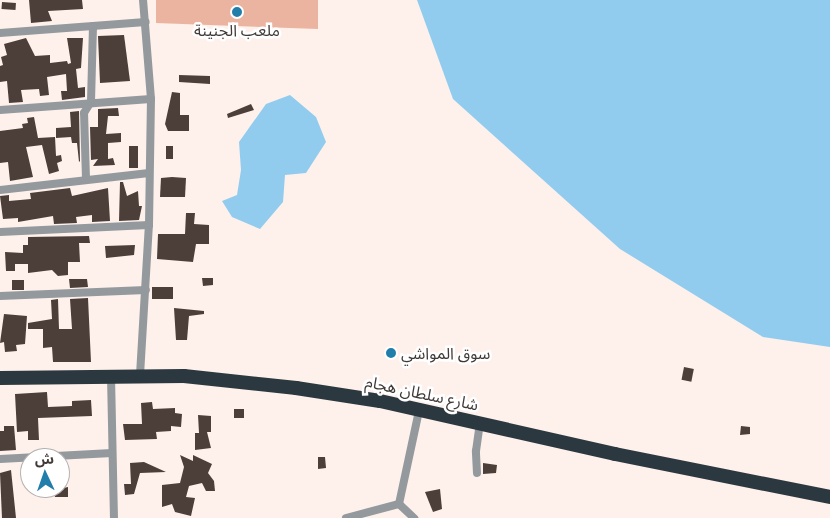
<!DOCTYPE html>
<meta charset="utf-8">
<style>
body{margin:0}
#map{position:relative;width:830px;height:518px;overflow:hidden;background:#fef0eb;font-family:"PT Serif","Noto Sans Arabic",serif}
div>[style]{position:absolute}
.green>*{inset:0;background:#ebb4a1}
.water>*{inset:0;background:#91ccef}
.building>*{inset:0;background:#4c3e39;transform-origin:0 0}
.street>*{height:8px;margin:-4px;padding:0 4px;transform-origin:4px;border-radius:4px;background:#93999d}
.highway>*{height:14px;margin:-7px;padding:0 7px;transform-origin:7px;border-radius:7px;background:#2c383f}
.dots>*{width:14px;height:14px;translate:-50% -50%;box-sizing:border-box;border:2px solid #fff;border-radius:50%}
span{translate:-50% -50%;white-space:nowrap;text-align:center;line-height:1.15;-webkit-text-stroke:5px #fff;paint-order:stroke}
.poi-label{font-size:16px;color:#403937}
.left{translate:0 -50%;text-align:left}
.street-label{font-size:16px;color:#403937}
.north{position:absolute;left:20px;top:448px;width:50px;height:50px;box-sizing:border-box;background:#fff;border:1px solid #b3b0af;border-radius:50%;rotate:357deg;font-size:14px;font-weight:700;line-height:20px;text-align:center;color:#403937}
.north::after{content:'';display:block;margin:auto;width:18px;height:22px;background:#217eab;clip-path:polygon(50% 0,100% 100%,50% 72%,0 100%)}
</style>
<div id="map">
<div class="green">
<i style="clip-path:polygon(156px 0,318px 0,318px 29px,156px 23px)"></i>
</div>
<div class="water">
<i style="clip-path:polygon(417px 0,830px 0,830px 347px,763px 337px,620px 249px,453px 99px)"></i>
<i style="clip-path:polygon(290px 95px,316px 117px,326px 142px,306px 173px,285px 175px,283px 202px,260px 229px,232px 217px,222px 201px,237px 195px,241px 170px,239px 142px,266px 104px)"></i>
</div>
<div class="building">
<i style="clip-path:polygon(29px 0,82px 0,83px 9px,48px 11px,52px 21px,31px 23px)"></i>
<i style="left:2px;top:2px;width:14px;height:7px;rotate:4deg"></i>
<i style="clip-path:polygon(124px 35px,130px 81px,100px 83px,98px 36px)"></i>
<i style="clip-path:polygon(26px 38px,35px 56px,50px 55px,50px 63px,67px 61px,68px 64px,71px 63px,67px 38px,83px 38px,81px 68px,76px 69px,78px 88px,85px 87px,85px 97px,62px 100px,61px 91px,67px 91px,66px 74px,47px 77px,49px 95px,40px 96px,39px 89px,21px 90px,23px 102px,9px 103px,7px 81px,0 82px,0 66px,3px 65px,1px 57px,7px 55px,4px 44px)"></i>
<i style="clip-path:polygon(179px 75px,210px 76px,210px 84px,179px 82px)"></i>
<i style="clip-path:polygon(172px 92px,180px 93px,180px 115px,189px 115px,189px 131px,168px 131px,165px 124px)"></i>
<i style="clip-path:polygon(251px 104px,254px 110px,228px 118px,227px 114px)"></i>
<i style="clip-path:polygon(118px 108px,119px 116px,108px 116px,106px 134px,121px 133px,121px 142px,108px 143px,108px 159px,113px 158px,115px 165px,93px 166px,98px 159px,91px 160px,90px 127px,98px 127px,98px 109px)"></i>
<i style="clip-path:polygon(79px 111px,80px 161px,79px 162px,77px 143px,72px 143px,71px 137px,56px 138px,56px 128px,71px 127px,70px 112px)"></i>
<i style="clip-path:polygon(34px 117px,38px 138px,55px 137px,56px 156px,61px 155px,62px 161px,57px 163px,59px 171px,49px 174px,42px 145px,26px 147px,33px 177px,10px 181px,8px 162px,0 163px,0 131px,23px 128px,22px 124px,28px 123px,27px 118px)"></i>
<i style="left:129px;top:146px;width:9px;height:22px"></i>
<i style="left:166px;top:146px;width:7px;height:13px"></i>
<i style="clip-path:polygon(172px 177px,186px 178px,185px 197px,160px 197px,161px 178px)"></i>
<i style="clip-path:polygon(120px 182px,123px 182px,127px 196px,138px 191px,139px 206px,142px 206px,139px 220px,119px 221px)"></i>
<i style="clip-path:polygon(70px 188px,72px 196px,108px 188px,110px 221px,92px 222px,92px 215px,76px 217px,77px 223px,54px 224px,53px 216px,18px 222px,18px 218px,3px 219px,0 196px,9px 195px,9px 201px,31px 199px,30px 193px)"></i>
<i style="clip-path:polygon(186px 213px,195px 213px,194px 224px,209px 225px,209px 244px,196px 244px,193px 262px,157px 259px,158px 234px,185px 234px)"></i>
<i style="clip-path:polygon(89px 236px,90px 243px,79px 243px,80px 262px,68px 262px,68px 275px,58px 276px,52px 270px,28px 273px,28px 264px,15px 264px,15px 271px,6px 271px,5px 252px,23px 253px,23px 245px,28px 245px,28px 237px)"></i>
<i style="clip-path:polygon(135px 245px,134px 255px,106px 258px,105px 246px)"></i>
<i style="clip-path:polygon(202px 278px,213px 278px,213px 285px,203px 286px)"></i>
<i style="clip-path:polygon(69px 279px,87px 279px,88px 287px,70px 288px)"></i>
<i style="left:12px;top:280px;width:12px;height:10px"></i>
<i style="left:152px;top:287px;width:21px;height:12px"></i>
<i style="clip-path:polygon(88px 298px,91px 362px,53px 362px,52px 347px,43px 348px,43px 329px,28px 329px,28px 323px,52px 319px,51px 300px,58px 299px,59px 329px,72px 329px,70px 299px)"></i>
<i style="clip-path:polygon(174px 308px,204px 311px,204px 314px,189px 316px,187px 340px,176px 340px)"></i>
<i style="clip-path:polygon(4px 314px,27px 316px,25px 344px,16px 345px,17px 351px,5px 352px,4px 342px,0 343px)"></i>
<i style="left:684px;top:367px;width:10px;height:13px;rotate:11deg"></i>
<i style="clip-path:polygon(47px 392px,48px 407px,72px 406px,72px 401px,91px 400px,92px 416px,38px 418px,39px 440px,28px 440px,28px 431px,17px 432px,15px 394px)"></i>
<i style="clip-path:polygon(152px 402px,153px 409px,175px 408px,175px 413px,182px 414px,181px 427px,171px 426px,171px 431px,156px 432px,157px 439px,125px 440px,123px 424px,142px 424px,141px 403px)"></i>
<i style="left:234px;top:409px;width:10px;height:9px"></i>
<i style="clip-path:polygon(198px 415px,211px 416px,211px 432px,207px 432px,211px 448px,195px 450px,195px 433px,199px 433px)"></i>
<i style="clip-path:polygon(4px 426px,14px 426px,16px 450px,0 451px,0 431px,4px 431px)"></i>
<i style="clip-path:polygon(741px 426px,750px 427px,750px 434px,740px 435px)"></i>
<i style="clip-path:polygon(180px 455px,193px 461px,193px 455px,212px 464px,208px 473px,214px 481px,215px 491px,206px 491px,202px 483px,189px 486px,186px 497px,195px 498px,191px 516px,175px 512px,172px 504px,162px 507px,162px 485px,180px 483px,184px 467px)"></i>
<i style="clip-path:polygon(318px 457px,325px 457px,326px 468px,318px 469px)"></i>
<i style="clip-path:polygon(144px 462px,166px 472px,140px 473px,134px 494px,125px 495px,124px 484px,131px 484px,130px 463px)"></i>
<i style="clip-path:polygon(483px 463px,497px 465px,496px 473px,483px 474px)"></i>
<i style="clip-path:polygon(11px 470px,16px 518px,2px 518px,0 473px)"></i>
<i style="clip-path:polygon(68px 487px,68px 497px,55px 497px,54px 490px)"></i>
<i style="clip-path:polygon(440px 489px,442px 509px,433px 512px,425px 492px)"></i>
</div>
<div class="street">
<i style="left:0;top:33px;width:146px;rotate:-4.3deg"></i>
<i style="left:0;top:110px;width:151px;rotate:-4.2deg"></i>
<i style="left:86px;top:179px;width:66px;rotate:-91.7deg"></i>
<i style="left:84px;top:113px;width:13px;rotate:-58deg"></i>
<i style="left:91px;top:102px;width:76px;rotate:-88.5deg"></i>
<i style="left:0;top:190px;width:150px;rotate:-6.5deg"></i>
<i style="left:0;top:232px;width:149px;rotate:-2.7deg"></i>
<i style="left:0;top:296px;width:146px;rotate:-2.4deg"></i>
<i style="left:140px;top:375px;width:150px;rotate:-86.6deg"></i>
<i style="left:149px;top:225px;width:126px;rotate:-89.1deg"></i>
<i style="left:151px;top:99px;width:99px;rotate:-94.6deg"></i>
<i style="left:111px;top:376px;width:142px;rotate:88.8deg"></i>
<i style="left:0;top:459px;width:112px;rotate:-3.1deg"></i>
<i style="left:477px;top:473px;width:22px;rotate:-93deg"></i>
<i style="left:476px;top:451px;width:28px;rotate:-82deg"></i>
<i style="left:399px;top:504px;width:21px;rotate:43deg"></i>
<i style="left:346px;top:518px;width:55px;rotate:-14.8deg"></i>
<i style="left:399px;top:504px;width:95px;rotate:-77.9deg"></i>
</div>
<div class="highway">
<i style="left:0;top:378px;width:184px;rotate:-0.6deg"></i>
<i style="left:184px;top:376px;width:113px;rotate:6.1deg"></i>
<i style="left:296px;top:388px;width:85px;rotate:8.8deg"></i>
<i style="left:380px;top:401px;width:241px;rotate:12.7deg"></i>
<i style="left:615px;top:454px;width:219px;rotate:11.3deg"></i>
</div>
<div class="dots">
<i style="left:237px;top:12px;background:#217eab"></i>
<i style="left:391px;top:353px;background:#217eab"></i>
</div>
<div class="poi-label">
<span style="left:237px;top:30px">ملعب الجنينة</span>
<span class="left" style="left:401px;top:353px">سوق المواشي</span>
</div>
<div class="street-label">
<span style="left:422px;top:393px;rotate:12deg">شارع سلطان هجام</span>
</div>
<div class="north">ش</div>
</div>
